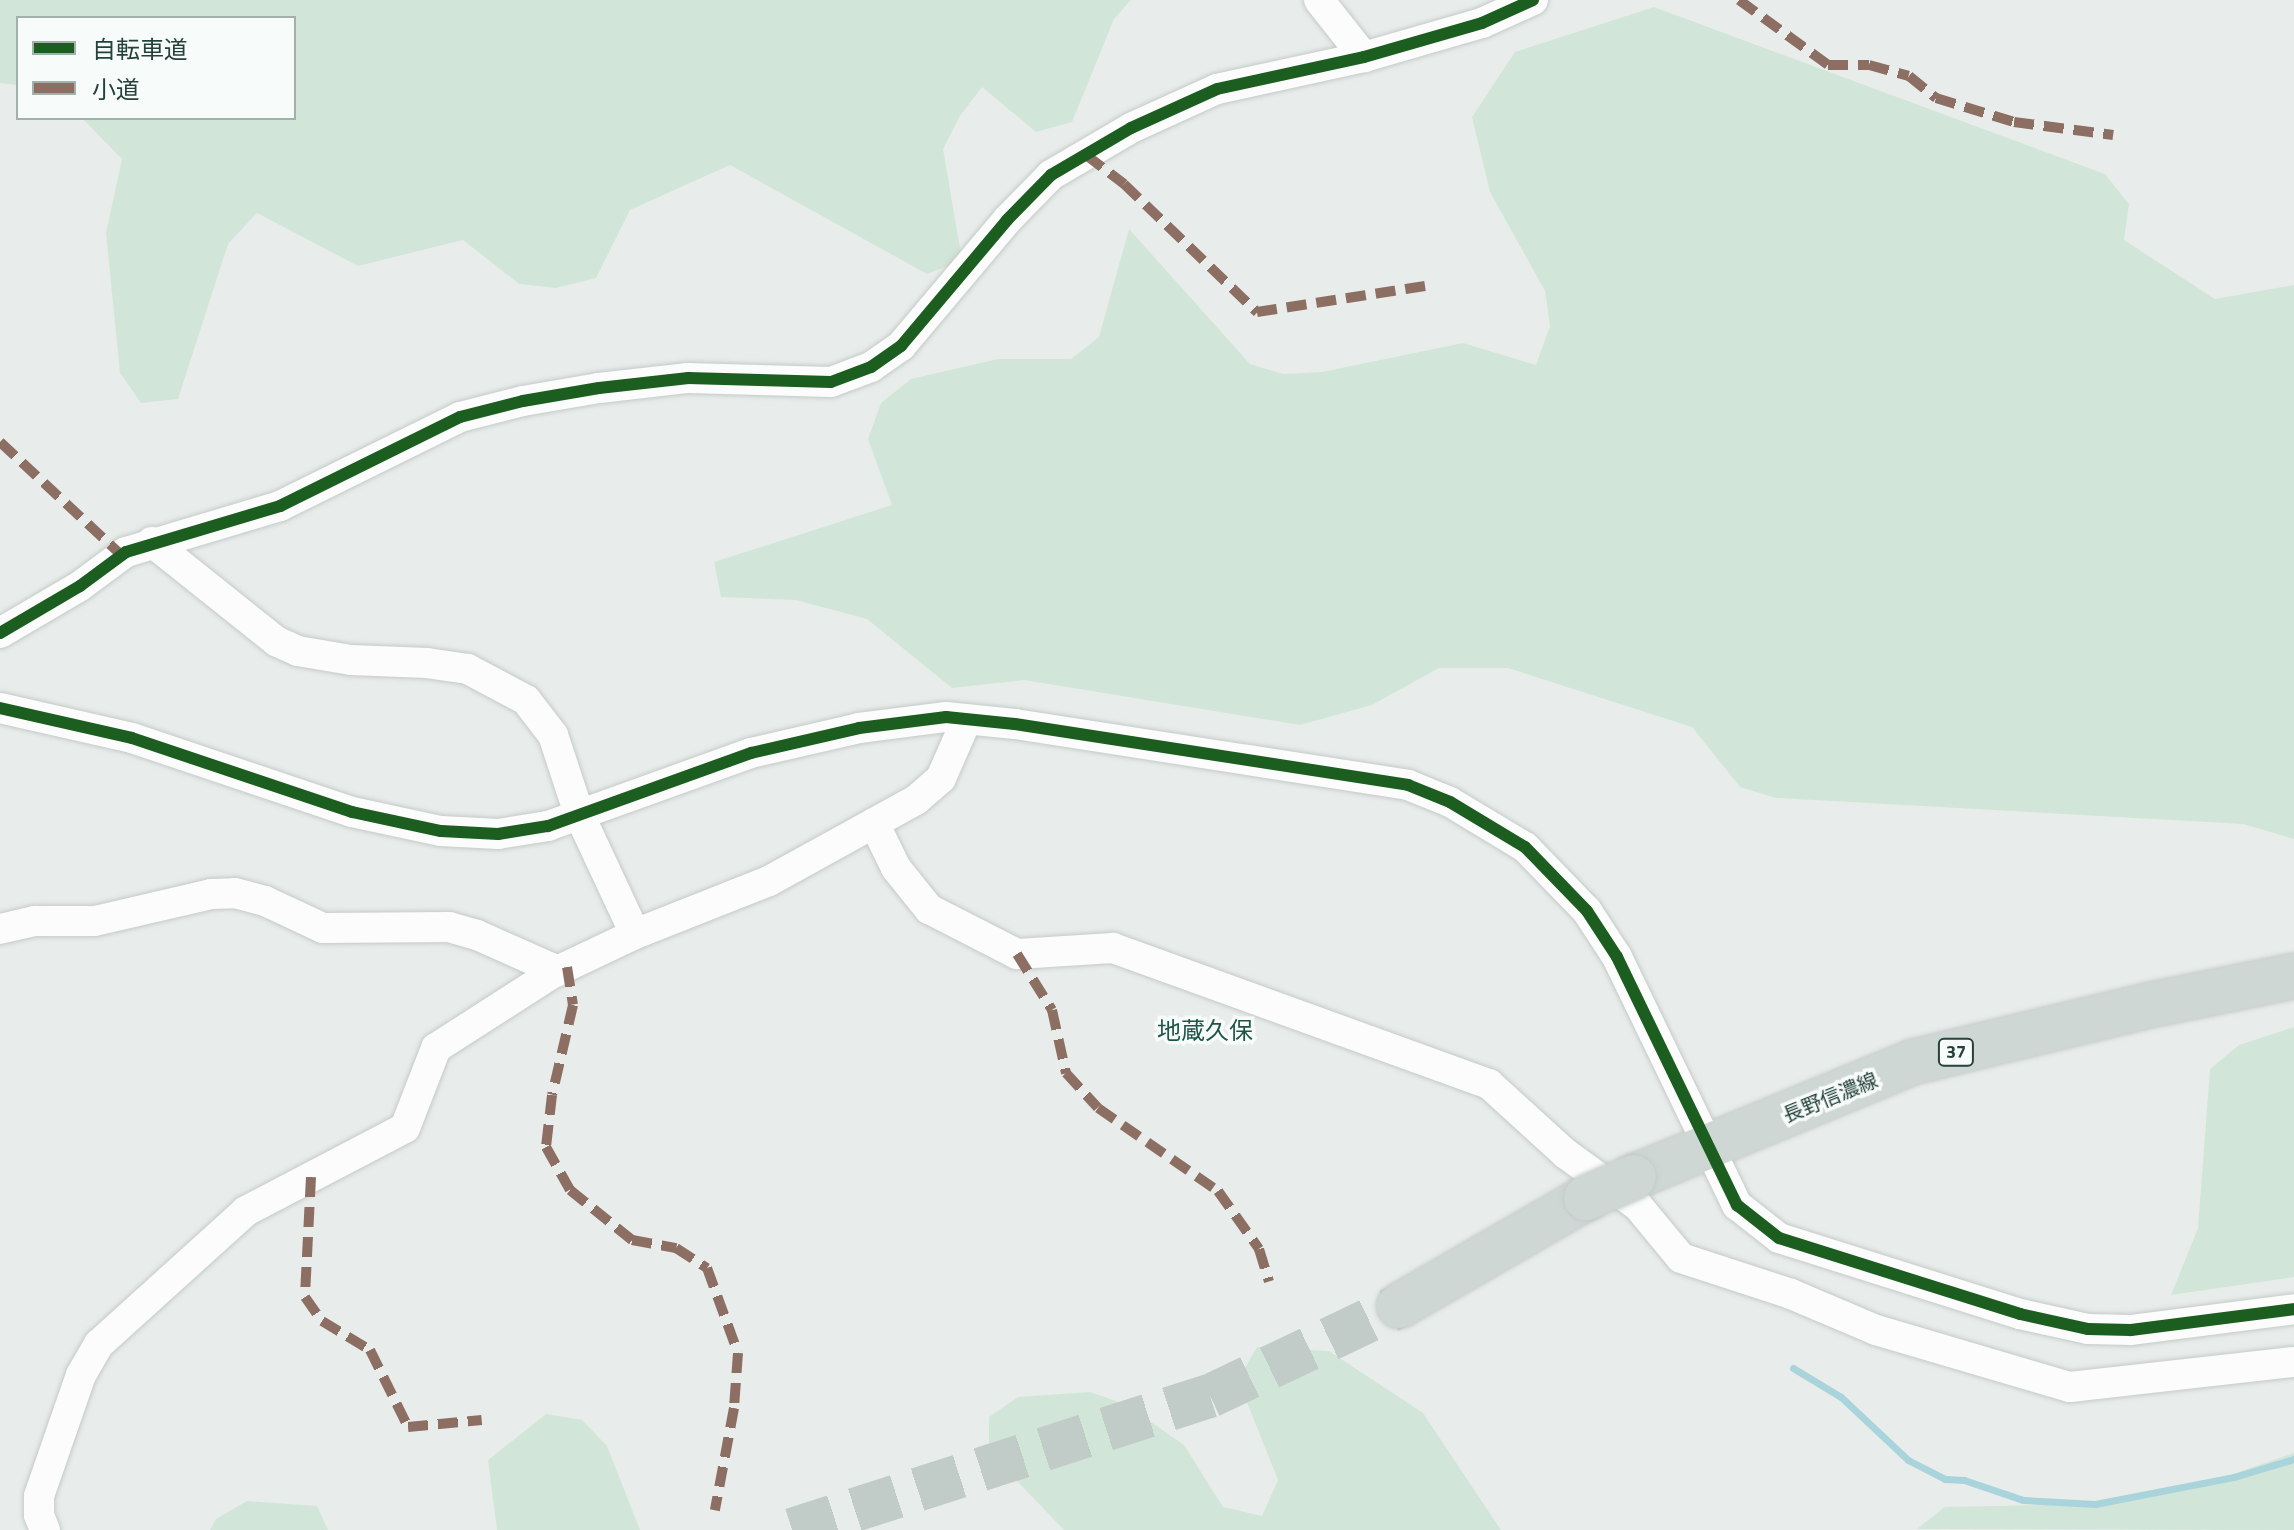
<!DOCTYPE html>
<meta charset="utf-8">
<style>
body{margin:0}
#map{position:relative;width:2294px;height:1530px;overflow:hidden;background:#e8edeb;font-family:"Titillium Web","Noto Sans JP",sans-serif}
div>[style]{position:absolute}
.green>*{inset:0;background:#d1e6d8}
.stream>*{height:7px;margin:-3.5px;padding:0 3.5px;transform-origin:3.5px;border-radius:3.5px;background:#a9d4db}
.primary-tunnel>*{height:44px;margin-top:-22px;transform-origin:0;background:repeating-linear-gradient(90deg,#c1cbc8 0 44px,transparent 0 66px)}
.roads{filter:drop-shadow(0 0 2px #c5cac8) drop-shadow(0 0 2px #c5cac8)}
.minor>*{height:30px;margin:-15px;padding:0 15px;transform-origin:15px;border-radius:15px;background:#fcfcfc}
.primary>*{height:44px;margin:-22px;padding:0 22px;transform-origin:22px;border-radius:22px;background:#cfd7d5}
.bridges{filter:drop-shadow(0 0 2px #c3ccc9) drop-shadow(0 0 2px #c3ccc9)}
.primary-bridge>*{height:44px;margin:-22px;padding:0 22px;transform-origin:22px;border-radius:22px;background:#cfd7d5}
.quiet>*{height:10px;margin-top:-5px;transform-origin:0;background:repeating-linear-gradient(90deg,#8d6e63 0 20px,transparent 0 30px)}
.cycleway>*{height:12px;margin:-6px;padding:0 6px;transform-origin:6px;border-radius:6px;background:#1b5e20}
span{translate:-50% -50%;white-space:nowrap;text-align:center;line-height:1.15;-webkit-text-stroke:7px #f7fbf9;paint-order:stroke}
.shield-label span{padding:2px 6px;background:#f7fbf9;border:2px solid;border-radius:6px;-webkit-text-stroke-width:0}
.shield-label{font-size:18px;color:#24423a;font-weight:700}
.street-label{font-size:20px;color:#24423a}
.quarter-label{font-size:24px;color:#1f5548}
.legend{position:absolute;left:16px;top:16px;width:280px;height:104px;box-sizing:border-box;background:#f7fbf9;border:2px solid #a3b1ad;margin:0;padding:10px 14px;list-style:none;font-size:24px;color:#24423a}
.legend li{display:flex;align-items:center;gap:16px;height:40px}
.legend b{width:40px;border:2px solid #a3b1ad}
</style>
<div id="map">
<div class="green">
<i style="clip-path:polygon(0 0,1131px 0,1114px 19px,1072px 122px,1036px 132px,982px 87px,960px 116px,943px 149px,962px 260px,927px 274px,730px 165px,630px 210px,596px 278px,556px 288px,519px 284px,463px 240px,358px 266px,257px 213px,228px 244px,178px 399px,141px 403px,120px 373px,106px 233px,122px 159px,82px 118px,294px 118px,294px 18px,18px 18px,18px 85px,0 83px)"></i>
<i style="clip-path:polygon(1654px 7px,2105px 174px,2129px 204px,2124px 240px,2215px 299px,2294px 285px,2294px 839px,2243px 824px,1776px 798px,1740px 787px,1692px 727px,1508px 668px,1439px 668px,1372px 705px,1300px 725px,1024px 680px,952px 688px,867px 619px,796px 600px,721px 597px,714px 562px,892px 505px,868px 439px,881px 403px,911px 379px,998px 359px,1071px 359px,1099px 337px,1129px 229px,1250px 364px,1283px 374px,1322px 372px,1463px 343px,1536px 365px,1550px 326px,1545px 291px,1490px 192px,1472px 117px,1515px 52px)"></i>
<i style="clip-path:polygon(2294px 1027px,2294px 1277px,2171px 1295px,2198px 1228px,2210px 1069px,2239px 1045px)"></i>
<i style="clip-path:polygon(1257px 1347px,1329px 1351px,1423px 1413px,1501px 1530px,1064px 1530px,989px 1452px,989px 1417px,1018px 1397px,1090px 1392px,1125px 1404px,1184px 1445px,1223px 1507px,1262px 1516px,1278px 1480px,1238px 1380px)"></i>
<i style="clip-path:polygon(546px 1414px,582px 1420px,607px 1446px,640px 1530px,497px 1530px,488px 1460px)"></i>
<i style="clip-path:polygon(2294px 1453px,2294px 1530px,1917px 1529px,1945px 1507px,2099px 1504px,2204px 1484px)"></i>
<i style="clip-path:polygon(247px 1501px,317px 1506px,328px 1530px,210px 1530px,216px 1519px)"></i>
</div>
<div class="stream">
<i style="left:1793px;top:1368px;width:56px;rotate:31.1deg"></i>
<i style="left:1841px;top:1397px;width:92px;rotate:43.2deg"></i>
<i style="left:1908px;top:1460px;width:42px;rotate:27.2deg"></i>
<i style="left:1945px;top:1479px;width:19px;rotate:3deg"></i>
<i style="left:1964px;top:1480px;width:62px;rotate:18.7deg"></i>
<i style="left:2023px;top:1500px;width:72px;rotate:3.2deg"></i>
<i style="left:2095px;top:1504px;width:142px;rotate:-11deg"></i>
<i style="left:2234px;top:1477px;width:63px;rotate:-16.7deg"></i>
</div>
<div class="primary-tunnel">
<i style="left:792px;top:1530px;width:439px;rotate:-17.8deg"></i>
<i style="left:1210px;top:1396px;width:209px;rotate:-25.5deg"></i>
</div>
<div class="roads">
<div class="minor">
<i style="left:1319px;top:0;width:73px;rotate:51.7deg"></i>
<i style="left:0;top:633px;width:93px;rotate:-30.4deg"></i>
<i style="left:80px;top:586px;width:57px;rotate:-36.5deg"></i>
<i style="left:126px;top:552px;width:161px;rotate:-16.6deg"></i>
<i style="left:280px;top:506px;width:201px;rotate:-26.3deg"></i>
<i style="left:460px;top:417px;width:65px;rotate:-14.3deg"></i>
<i style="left:523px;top:401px;width:77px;rotate:-9.7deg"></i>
<i style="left:599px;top:388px;width:90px;rotate:-6.4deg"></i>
<i style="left:688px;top:378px;width:143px;rotate:1.6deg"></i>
<i style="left:831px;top:382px;width:43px;rotate:-20.6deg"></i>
<i style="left:871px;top:367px;width:37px;rotate:-35deg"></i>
<i style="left:901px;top:346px;width:165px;rotate:-49.9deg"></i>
<i style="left:1007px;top:220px;width:63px;rotate:-45.6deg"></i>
<i style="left:1051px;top:175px;width:93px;rotate:-30.4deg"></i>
<i style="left:1131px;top:128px;width:94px;rotate:-24.4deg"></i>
<i style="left:1217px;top:89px;width:150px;rotate:-12.3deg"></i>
<i style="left:1364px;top:57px;width:123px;rotate:-16.1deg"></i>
<i style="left:1482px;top:23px;width:56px;rotate:-24.3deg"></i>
<i style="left:0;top:708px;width:135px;rotate:12.8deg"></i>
<i style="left:132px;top:738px;width:232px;rotate:18.6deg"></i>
<i style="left:352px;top:812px;width:91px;rotate:12.1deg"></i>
<i style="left:441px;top:831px;width:57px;rotate:3deg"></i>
<i style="left:498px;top:834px;width:51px;rotate:-9.1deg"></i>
<i style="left:548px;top:826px;width:216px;rotate:-19.8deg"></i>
<i style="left:751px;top:753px;width:111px;rotate:-13deg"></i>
<i style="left:859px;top:728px;width:88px;rotate:-7.2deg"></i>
<i style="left:946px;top:717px;width:69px;rotate:5.8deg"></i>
<i style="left:1015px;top:724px;width:398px;rotate:8.8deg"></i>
<i style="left:1408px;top:785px;width:45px;rotate:22deg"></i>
<i style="left:1450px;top:802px;width:87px;rotate:31deg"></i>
<i style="left:1525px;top:847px;width:89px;rotate:45.9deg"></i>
<i style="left:1587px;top:911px;width:55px;rotate:56.9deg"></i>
<i style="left:1617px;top:957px;width:276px;rotate:64.2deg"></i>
<i style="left:1737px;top:1205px;width:53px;rotate:38.2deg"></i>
<i style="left:1779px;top:1238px;width:253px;rotate:17.5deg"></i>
<i style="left:2020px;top:1314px;width:70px;rotate:12.4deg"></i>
<i style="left:2088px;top:1329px;width:43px;rotate:1.3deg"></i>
<i style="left:2131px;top:1330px;width:164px;rotate:-7.3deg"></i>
<i style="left:874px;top:823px;width:50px;rotate:63.9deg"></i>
<i style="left:896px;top:868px;width:53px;rotate:51.2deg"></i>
<i style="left:929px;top:909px;width:99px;rotate:27.1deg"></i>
<i style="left:1017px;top:954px;width:96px;rotate:-3.6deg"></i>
<i style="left:1113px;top:948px;width:400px;rotate:19.9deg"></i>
<i style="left:1489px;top:1084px;width:104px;rotate:42.3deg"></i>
<i style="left:1566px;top:1154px;width:89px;rotate:35.8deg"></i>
<i style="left:1638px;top:1206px;width:67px;rotate:50.4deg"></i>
<i style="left:1681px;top:1258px;width:116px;rotate:18.1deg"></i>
<i style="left:1791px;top:1294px;width:92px;rotate:23deg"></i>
<i style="left:1876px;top:1330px;width:202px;rotate:16.4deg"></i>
<i style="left:2070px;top:1387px;width:225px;rotate:-6.4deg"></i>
<i style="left:0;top:929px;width:36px;rotate:-13deg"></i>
<i style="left:35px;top:921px;width:60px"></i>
<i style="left:95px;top:921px;width:119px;rotate:-13.1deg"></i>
<i style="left:211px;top:894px;width:24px;rotate:-2deg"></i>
<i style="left:235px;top:893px;width:31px;rotate:15deg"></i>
<i style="left:265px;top:901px;width:64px;rotate:25deg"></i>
<i style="left:323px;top:928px;width:126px;rotate:-0.5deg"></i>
<i style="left:449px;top:927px;width:29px;rotate:16deg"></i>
<i style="left:477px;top:935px;width:89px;rotate:24deg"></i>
<i style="left:635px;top:934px;width:144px;rotate:-21.6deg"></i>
<i style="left:769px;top:881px;width:168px;rotate:-28.9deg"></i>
<i style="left:916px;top:800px;width:33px;rotate:-41deg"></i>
<i style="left:941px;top:778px;width:64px;rotate:-66.2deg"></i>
<i style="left:45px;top:1530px;width:16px;rotate:-112deg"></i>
<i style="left:39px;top:1515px;width:19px;rotate:-90deg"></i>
<i style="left:39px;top:1496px;width:128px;rotate:-70.9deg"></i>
<i style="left:81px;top:1375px;width:36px;rotate:-60deg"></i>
<i style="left:99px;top:1344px;width:198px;rotate:-42.1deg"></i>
<i style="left:246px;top:1211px;width:179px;rotate:-27.6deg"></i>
<i style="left:405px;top:1128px;width:86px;rotate:-68.8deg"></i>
<i style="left:436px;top:1048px;width:139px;rotate:-32.7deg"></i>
<i style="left:553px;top:973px;width:91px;rotate:-25.4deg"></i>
<i style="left:635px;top:934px;width:132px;rotate:-115deg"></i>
<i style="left:579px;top:814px;width:83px;rotate:-108.2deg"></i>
<i style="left:553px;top:735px;width:44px;rotate:-127.6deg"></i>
<i style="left:526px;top:700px;width:66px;rotate:-151.9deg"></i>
<i style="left:468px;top:669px;width:41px;rotate:-171.7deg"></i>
<i style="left:427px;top:663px;width:76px;rotate:-177.7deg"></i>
<i style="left:351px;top:660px;width:54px;rotate:-170.4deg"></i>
<i style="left:298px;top:651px;width:24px;rotate:-156deg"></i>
<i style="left:276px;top:641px;width:159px;rotate:-141.4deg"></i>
</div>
<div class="primary">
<i style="left:1634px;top:1177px;width:302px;rotate:-22.4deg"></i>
<i style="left:1913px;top:1062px;width:244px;rotate:-13.5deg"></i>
<i style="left:2150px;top:1005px;width:147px;rotate:-11.4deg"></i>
<i style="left:1399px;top:1306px;width:216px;rotate:-30deg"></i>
</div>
</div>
<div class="bridges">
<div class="primary-bridge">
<i style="left:1586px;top:1198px;width:52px;rotate:-23.6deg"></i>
</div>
</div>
<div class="quiet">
<i style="left:1739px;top:0;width:110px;rotate:36.1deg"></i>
<i style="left:1828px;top:65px;width:41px"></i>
<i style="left:1869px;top:65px;width:41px;rotate:15.4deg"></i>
<i style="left:1909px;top:76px;width:35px;rotate:39deg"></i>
<i style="left:1936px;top:98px;width:82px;rotate:17.1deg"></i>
<i style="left:2014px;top:122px;width:100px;rotate:7.5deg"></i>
<i style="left:1086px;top:155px;width:48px;rotate:37.3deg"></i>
<i style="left:1124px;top:184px;width:185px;rotate:43.9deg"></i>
<i style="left:1257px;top:312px;width:170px;rotate:-8.8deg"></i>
<i style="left:0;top:442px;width:166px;rotate:43deg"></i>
<i style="left:1017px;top:954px;width:66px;rotate:58deg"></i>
<i style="left:1052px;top:1010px;width:65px;rotate:77.5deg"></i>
<i style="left:1066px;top:1073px;width:47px;rotate:47.6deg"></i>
<i style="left:1098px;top:1108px;width:146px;rotate:34.7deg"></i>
<i style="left:1218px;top:1191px;width:71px;rotate:54.7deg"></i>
<i style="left:1259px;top:1249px;width:34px;rotate:73deg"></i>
<i style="left:567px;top:967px;width:38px;rotate:81deg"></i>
<i style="left:573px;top:1005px;width:92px;rotate:103.1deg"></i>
<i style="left:552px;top:1095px;width:52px;rotate:96.6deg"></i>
<i style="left:546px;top:1147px;width:49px;rotate:60.8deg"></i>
<i style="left:570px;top:1190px;width:80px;rotate:38.9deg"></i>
<i style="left:632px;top:1240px;width:45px;rotate:10.3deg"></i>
<i style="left:676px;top:1248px;width:37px;rotate:33deg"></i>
<i style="left:707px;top:1268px;width:90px;rotate:70deg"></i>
<i style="left:738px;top:1353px;width:55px;rotate:94.2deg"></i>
<i style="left:734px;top:1408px;width:104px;rotate:100.6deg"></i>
<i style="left:311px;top:1177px;width:120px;rotate:92.9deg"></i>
<i style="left:305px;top:1297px;width:29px;rotate:55deg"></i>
<i style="left:322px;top:1321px;width:56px;rotate:31.1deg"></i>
<i style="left:370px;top:1350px;width:86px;rotate:63.7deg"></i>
<i style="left:408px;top:1427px;width:74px;rotate:-5.4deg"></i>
</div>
<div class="cycleway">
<i style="left:0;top:633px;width:93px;rotate:-30.4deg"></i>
<i style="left:80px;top:586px;width:57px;rotate:-36.5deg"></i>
<i style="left:126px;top:552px;width:161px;rotate:-16.6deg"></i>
<i style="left:280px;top:506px;width:201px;rotate:-26.3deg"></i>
<i style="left:460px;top:417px;width:65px;rotate:-14.3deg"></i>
<i style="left:523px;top:401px;width:77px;rotate:-9.7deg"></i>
<i style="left:599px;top:388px;width:90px;rotate:-6.4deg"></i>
<i style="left:688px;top:378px;width:143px;rotate:1.6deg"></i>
<i style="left:831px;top:382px;width:43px;rotate:-20.6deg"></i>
<i style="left:871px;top:367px;width:37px;rotate:-35deg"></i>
<i style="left:901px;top:346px;width:165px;rotate:-49.9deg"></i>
<i style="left:1007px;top:220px;width:63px;rotate:-45.6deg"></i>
<i style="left:1051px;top:175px;width:93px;rotate:-30.4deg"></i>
<i style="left:1131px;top:128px;width:94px;rotate:-24.4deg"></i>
<i style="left:1217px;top:89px;width:150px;rotate:-12.3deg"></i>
<i style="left:1364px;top:57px;width:123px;rotate:-16.1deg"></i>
<i style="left:1482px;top:23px;width:56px;rotate:-24.3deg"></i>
<i style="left:0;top:708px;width:135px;rotate:12.8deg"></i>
<i style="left:132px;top:738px;width:232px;rotate:18.6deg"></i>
<i style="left:352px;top:812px;width:91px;rotate:12.1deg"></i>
<i style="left:441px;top:831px;width:57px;rotate:3deg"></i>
<i style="left:498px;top:834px;width:51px;rotate:-9.1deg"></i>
<i style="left:548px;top:826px;width:216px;rotate:-19.8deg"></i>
<i style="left:751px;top:753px;width:111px;rotate:-13deg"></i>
<i style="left:859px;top:728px;width:88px;rotate:-7.2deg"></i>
<i style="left:946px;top:717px;width:69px;rotate:5.8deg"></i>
<i style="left:1015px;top:724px;width:398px;rotate:8.8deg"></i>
<i style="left:1408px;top:785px;width:45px;rotate:22deg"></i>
<i style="left:1450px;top:802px;width:87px;rotate:31deg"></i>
<i style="left:1525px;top:847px;width:89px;rotate:45.9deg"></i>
<i style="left:1587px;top:911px;width:55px;rotate:56.9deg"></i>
<i style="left:1617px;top:957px;width:276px;rotate:64.2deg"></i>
<i style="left:1737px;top:1205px;width:53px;rotate:38.2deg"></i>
<i style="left:1779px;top:1238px;width:253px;rotate:17.5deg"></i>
<i style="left:2020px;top:1314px;width:70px;rotate:12.4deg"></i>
<i style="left:2088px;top:1329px;width:43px;rotate:1.3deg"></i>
<i style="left:2131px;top:1330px;width:164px;rotate:-7.3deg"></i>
</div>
<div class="shield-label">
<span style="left:1956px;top:1052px">37</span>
</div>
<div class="street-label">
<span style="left:1830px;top:1097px;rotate:-22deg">長野信濃線</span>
</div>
<div class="quarter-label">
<span style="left:1205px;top:1031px">地蔵久保</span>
</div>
<ul class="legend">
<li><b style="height:10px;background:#1b5e20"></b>自転車道</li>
<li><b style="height:10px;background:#8d6e63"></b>小道</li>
</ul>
</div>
